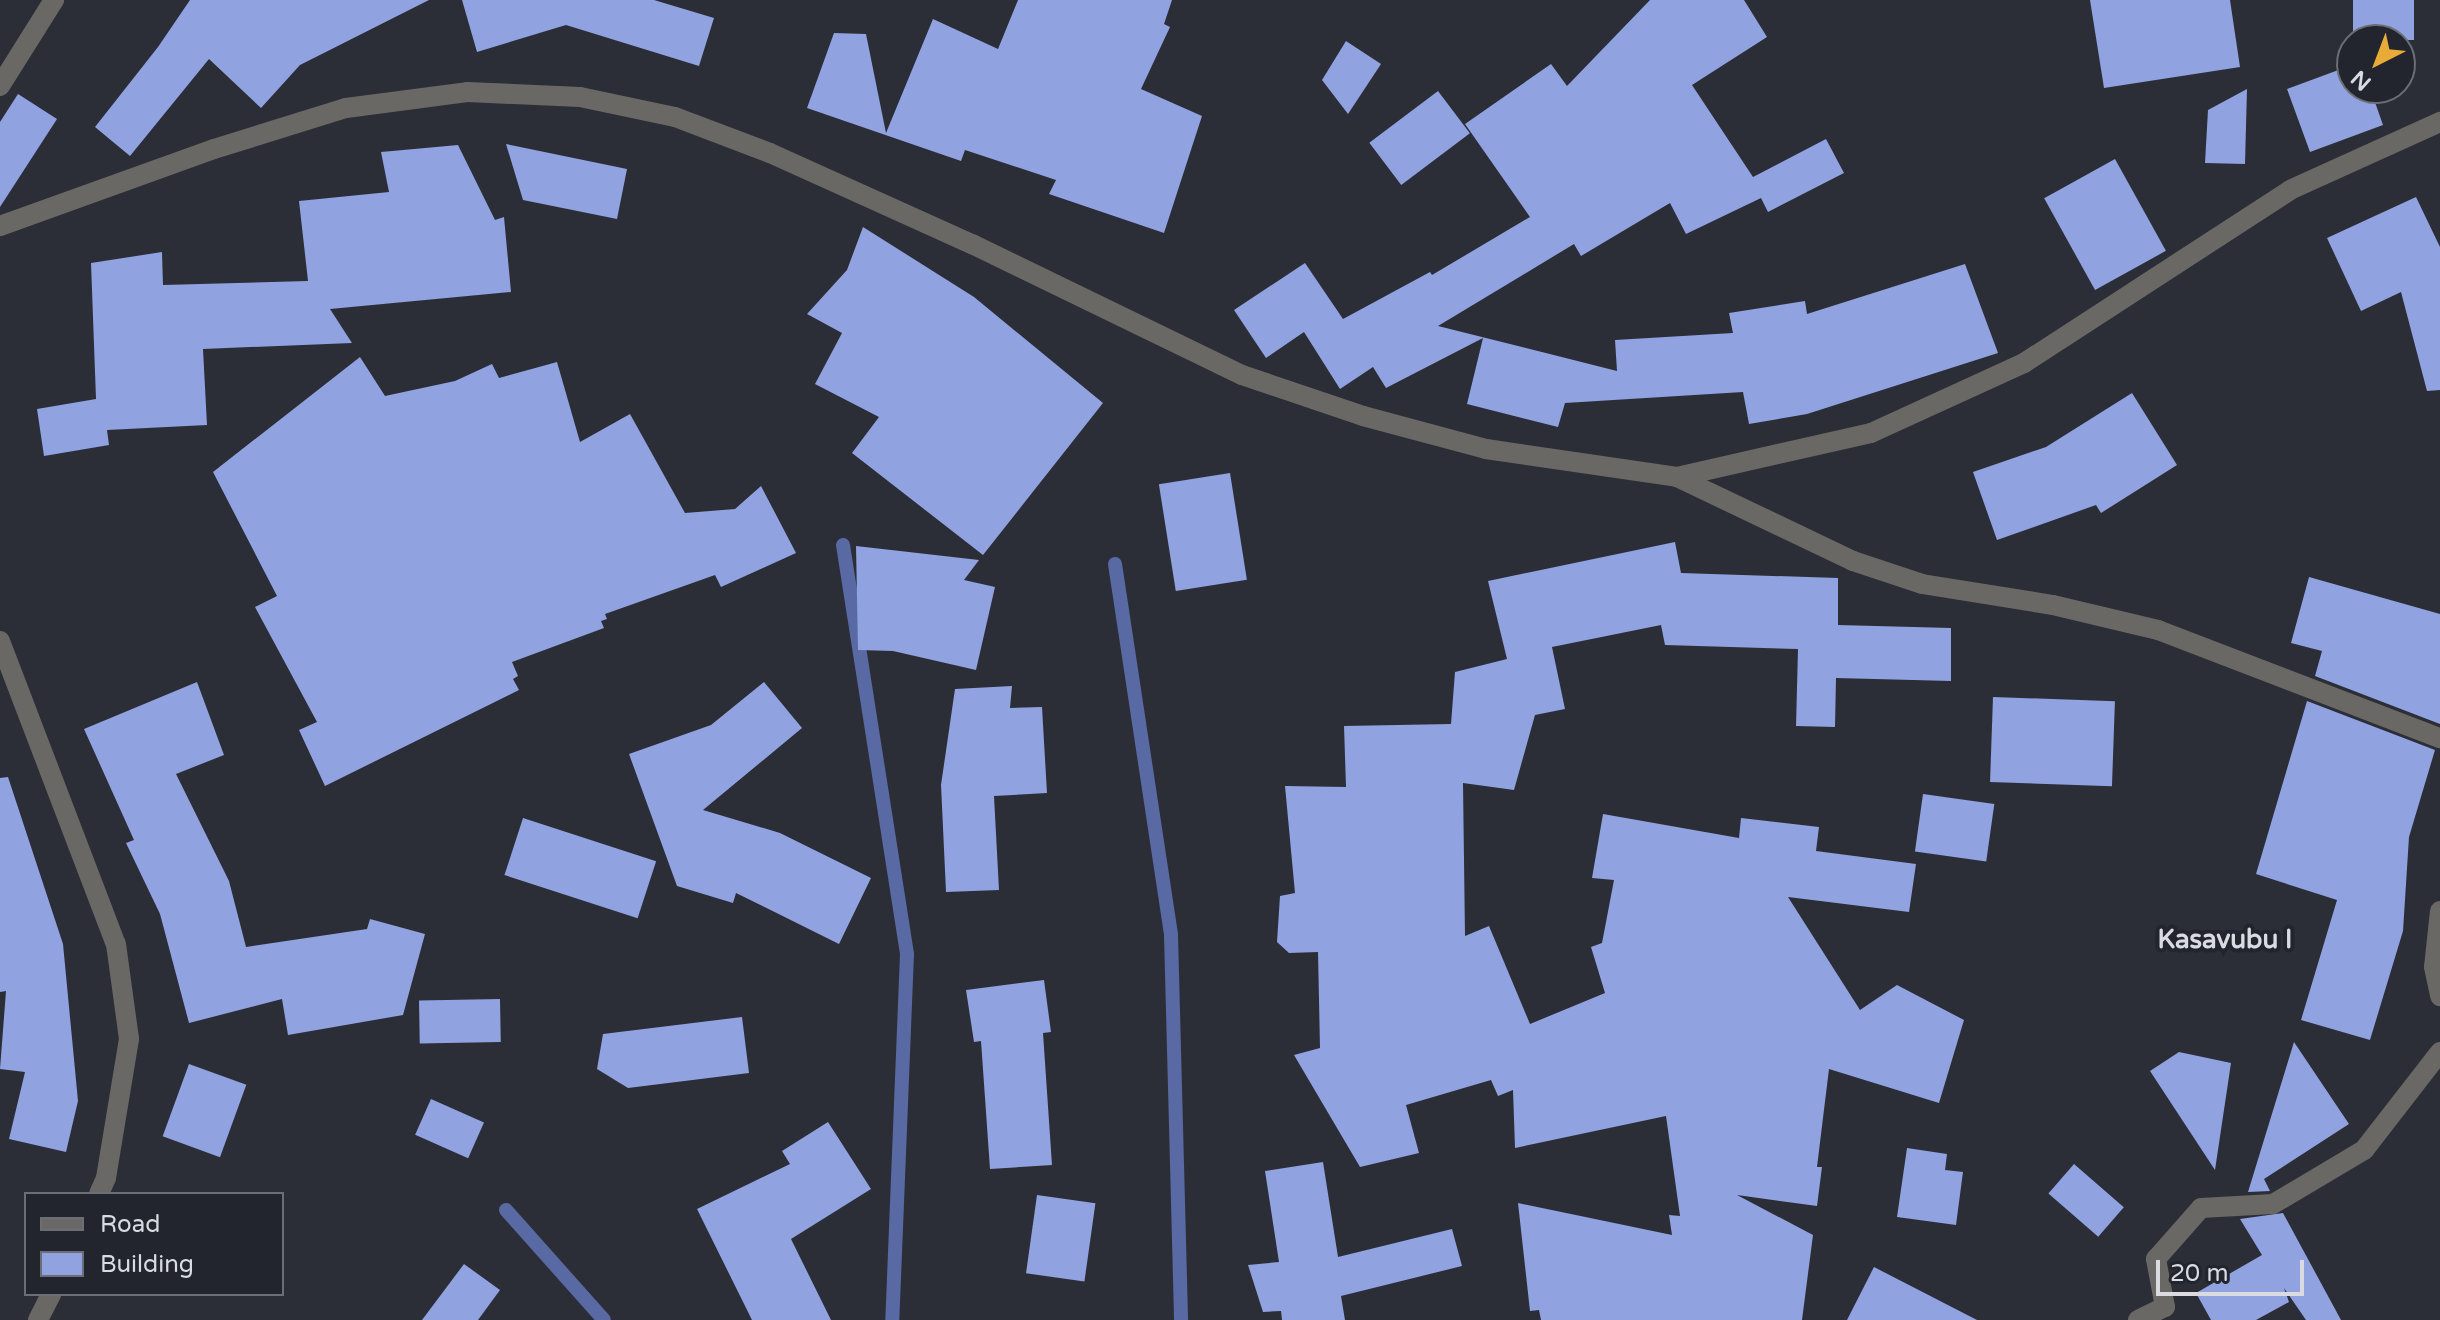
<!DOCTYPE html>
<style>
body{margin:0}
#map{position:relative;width:2440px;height:1320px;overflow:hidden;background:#2c2e37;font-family:"Varela Round",sans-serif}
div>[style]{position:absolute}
.stream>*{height:14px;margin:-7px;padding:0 7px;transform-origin:7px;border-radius:7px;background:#5969a3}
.building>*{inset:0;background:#90a2e0;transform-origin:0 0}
.minor>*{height:20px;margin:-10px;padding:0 10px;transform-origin:10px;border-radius:10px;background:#6a6864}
span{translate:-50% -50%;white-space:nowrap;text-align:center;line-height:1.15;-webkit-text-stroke:8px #22252d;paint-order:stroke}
.neighbourhood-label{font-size:26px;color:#d9dbe1;font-weight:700}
.legend{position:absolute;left:24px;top:1192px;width:260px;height:104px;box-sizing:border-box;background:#22252d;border:2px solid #6b6e75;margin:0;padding:10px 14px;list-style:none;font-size:24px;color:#d9dbe1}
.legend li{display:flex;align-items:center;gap:16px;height:40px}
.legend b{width:40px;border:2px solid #6b6e75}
.north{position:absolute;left:2336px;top:24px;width:80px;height:80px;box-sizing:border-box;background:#22252d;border:2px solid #6b6e75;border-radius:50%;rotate:222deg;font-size:22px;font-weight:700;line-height:32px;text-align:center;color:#d9dbe1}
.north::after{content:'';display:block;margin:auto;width:28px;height:36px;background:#e9ab38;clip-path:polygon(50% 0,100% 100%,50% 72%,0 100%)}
.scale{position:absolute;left:2156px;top:1260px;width:148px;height:36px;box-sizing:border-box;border:4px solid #d9dbe1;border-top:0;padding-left:10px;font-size:24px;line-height:28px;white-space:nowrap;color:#d9dbe1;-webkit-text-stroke:6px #22252d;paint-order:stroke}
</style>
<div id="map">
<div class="stream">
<i style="left:843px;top:545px;width:414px;rotate:81.1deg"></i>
<i style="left:907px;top:954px;width:366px;rotate:92.3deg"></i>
<i style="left:1115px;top:564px;width:375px;rotate:81.4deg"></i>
<i style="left:1171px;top:935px;width:385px;rotate:88.5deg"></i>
<i style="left:506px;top:1210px;width:147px;rotate:48.3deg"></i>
</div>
<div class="building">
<i style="clip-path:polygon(190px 0,429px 0,300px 65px,261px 108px,209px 59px,130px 156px,95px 127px,158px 47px)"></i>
<i style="clip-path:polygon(462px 0,654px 0,714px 18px,699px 66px,566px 25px,477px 52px)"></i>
<i style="clip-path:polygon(1018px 0,1172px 0,1164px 24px,1170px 27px,1141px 89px,1202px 116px,1164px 233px,1049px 194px,1056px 180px,965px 150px,961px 161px,807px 108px,834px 33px,866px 34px,886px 133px,933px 19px,998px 49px)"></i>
<i style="clip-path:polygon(1650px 0,1744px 0,1767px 37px,1692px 85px,1753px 177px,1826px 139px,1844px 173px,1768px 212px,1761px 198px,1686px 234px,1670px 203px,1581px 256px,1574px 244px,1438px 326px,1617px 371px,1615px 340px,1733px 333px,1729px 313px,1805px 301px,1807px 314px,1965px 264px,1998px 353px,1807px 414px,1749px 424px,1743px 392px,1565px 403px,1558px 427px,1467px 404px,1483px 338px,1386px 388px,1373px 367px,1340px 389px,1304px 332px,1266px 358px,1234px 310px,1305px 263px,1343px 319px,1430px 272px,1432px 275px,1530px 217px,1465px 124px,1551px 64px,1567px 86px)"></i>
<i style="clip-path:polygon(2090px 0,2230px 0,2240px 67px,2104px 88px)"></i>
<i style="left:2353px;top:0;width:61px;height:40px"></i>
<i style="clip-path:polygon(1346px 41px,1381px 64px,1348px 114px,1322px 80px)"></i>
<i style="clip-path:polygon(2352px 65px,2352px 88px,2370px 88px,2383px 125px,2310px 152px,2287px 89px)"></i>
<i style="clip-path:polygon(2247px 89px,2245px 164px,2205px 163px,2208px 110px)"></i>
<i style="left:1438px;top:91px;width:53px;height:86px;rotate:53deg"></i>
<i style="clip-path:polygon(18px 94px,57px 119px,0 207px,0 122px)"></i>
<i style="clip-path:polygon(506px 144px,627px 169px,617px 219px,523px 200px)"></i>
<i style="clip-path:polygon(458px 145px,495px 220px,504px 217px,511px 292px,330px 309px,352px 343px,203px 349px,207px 425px,107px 430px,109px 445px,44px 456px,37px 409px,96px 399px,91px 263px,162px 252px,163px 285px,308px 281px,299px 201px,389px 192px,381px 152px)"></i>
<i style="left:2115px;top:159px;width:105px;height:81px;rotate:61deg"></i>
<i style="clip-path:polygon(2416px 197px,2440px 247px,2440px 390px,2427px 391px,2401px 292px,2361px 311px,2327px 238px)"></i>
<i style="clip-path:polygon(863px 227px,974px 297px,1103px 403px,983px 555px,852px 453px,879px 417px,815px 384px,842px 333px,807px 314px,847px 270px)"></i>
<i style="clip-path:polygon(360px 357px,385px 396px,455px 381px,492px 364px,499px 378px,557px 362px,580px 442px,630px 414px,685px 513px,735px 509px,761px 486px,796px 553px,721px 587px,715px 575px,605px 614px,607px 619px,601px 621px,604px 628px,512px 662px,518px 676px,513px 679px,519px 690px,325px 786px,299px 730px,317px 722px,255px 607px,277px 596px,213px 472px)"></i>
<i style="clip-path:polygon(2132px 393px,2177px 465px,2101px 513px,2096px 505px,1997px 540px,1973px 472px,2046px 447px)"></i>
<i style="left:1230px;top:473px;width:108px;height:72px;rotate:81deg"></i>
<i style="clip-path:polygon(1675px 542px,1681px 573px,1838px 578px,1838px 625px,1951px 628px,1951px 681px,1836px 678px,1835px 727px,1796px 726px,1798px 649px,1665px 645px,1661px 625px,1552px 647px,1565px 709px,1535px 715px,1514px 790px,1463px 783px,1465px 936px,1489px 926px,1530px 1024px,1605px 993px,1591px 947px,1602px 943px,1614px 880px,1592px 878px,1603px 814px,1739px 838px,1741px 818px,1819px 827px,1816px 851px,1916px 864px,1909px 912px,1788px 897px,1860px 1010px,1897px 985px,1964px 1020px,1939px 1103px,1829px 1069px,1817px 1167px,1822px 1167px,1817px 1206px,1737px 1195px,1813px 1235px,1802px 1320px,1541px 1320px,1539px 1310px,1530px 1311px,1518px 1203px,1672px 1235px,1669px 1215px,1680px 1216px,1666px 1116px,1515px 1148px,1513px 1090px,1498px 1096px,1491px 1080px,1406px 1105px,1419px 1153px,1360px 1167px,1294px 1055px,1320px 1048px,1318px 952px,1289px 953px,1277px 942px,1280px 896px,1295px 893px,1285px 786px,1346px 787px,1344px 726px,1451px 724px,1455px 672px,1507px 659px,1488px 581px)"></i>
<i style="clip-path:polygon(856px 546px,979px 560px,964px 580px,995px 587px,976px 670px,893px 651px,858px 650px)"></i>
<i style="clip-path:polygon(2309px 577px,2440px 614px,2440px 724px,2315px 676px,2322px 651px,2291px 643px)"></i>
<i style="clip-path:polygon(197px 682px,224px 755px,176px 774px,229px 881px,246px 947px,367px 929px,370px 919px,425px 934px,403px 1015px,288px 1035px,282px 999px,189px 1023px,160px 914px,126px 843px,134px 840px,84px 729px)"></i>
<i style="clip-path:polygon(764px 682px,802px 728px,703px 810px,780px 833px,871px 878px,839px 944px,736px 893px,733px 903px,677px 886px,629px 754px,711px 725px)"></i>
<i style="clip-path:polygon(1012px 686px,1010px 708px,1042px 707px,1047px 793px,994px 796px,999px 890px,946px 892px,941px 785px,955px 689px)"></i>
<i style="left:1993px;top:697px;width:122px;height:85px;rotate:2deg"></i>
<i style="clip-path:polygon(2307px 701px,2435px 750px,2409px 837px,2403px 931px,2370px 1040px,2301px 1020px,2337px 900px,2256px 874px)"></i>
<i style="clip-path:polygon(8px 777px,63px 944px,78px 1101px,66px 1152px,9px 1139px,25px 1072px,0 1069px,6px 991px,0 992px,0 778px)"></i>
<i style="left:1923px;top:794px;width:72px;height:58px;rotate:8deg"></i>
<i style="left:523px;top:818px;width:140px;height:60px;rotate:18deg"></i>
<i style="clip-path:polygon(1044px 980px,1051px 1032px,1043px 1033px,1052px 1165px,990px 1169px,981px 1041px,974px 1042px,966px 990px)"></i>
<i style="left:500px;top:999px;width:43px;height:81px;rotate:89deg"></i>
<i style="clip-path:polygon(742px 1017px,749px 1073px,628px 1088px,597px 1069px,603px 1034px)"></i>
<i style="clip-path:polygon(2294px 1042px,2349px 1124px,2264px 1179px,2270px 1191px,2248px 1192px)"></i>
<i style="clip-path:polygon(2179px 1052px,2231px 1063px,2215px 1170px,2150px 1071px)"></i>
<i style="left:189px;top:1064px;width:61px;height:77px;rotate:20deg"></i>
<i style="left:431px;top:1099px;width:58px;height:39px;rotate:24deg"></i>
<i style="clip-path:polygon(828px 1122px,871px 1189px,791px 1239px,831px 1320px,752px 1320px,697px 1209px,790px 1164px,782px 1151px)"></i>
<i style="clip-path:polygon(1907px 1148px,1947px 1154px,1945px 1170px,1963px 1172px,1956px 1225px,1897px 1217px)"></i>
<i style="clip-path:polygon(1323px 1162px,1338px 1257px,1452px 1229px,1462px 1266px,1341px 1296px,1345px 1320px,1282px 1320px,1281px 1311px,1263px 1312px,1248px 1265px,1279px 1262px,1265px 1171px)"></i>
<i style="left:2074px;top:1164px;width:66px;height:39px;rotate:41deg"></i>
<i style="left:1037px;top:1195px;width:59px;height:79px;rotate:8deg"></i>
<i style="clip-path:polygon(2283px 1213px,2341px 1320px,2306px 1320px,2284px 1288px,2289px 1302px,2256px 1320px,2211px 1320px,2196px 1293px,2262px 1255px,2240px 1219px)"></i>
<i style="clip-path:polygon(464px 1264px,500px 1290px,478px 1320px,422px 1320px)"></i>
<i style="clip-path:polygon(1874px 1267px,1977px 1320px,1847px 1320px)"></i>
</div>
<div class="minor">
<i style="left:0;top:86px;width:102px;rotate:-57.9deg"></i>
<i style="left:0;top:226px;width:227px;rotate:-19.8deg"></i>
<i style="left:214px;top:149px;width:138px;rotate:-17.3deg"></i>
<i style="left:346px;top:108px;width:122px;rotate:-7.5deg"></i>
<i style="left:467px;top:92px;width:113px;rotate:2.5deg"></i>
<i style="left:580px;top:97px;width:97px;rotate:11.9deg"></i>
<i style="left:675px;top:117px;width:102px;rotate:20.8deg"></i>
<i style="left:770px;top:153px;width:222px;rotate:24.3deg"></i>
<i style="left:972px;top:244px;width:300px;rotate:25.9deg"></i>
<i style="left:1242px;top:375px;width:128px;rotate:18.7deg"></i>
<i style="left:1363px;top:416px;width:127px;rotate:15deg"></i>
<i style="left:1486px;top:449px;width:193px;rotate:8.3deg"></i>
<i style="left:1677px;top:477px;width:195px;rotate:25.5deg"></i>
<i style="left:1853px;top:561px;width:73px;rotate:18.4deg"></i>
<i style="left:1922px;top:584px;width:133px;rotate:9.1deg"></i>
<i style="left:2053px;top:605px;width:108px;rotate:13.4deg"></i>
<i style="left:2158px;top:630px;width:302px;rotate:21deg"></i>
<i style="left:1677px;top:477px;width:199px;rotate:-12.8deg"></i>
<i style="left:1871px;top:433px;width:168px;rotate:-24.6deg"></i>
<i style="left:2024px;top:363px;width:317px;rotate:-33deg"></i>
<i style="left:2290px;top:190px;width:165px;rotate:-24.4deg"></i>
<i style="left:0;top:641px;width:324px;rotate:69.1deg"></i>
<i style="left:116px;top:944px;width:96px;rotate:82.2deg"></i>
<i style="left:129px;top:1039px;width:141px;rotate:99.4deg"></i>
<i style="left:106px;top:1178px;width:17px;rotate:114deg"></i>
<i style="left:2440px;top:911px;width:56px;rotate:96.1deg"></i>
<i style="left:2434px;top:967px;width:30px;rotate:78deg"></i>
<i style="left:38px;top:1320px;width:29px;rotate:-63deg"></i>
<i style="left:2138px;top:1320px;width:30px;rotate:-26deg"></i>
<i style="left:2165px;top:1307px;width:49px;rotate:-100.6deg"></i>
<i style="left:2156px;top:1259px;width:68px;rotate:-48.6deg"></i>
<i style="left:2201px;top:1208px;width:72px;rotate:-3.2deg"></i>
<i style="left:2273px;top:1204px;width:106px;rotate:-30.7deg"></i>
<i style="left:2364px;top:1150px;width:124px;rotate:-52.2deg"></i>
</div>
<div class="neighbourhood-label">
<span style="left:2225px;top:940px">Kasavubu I</span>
</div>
<ul class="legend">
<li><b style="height:10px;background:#6a6864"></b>Road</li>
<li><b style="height:22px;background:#90a2e0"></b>Building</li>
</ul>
<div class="north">N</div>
<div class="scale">20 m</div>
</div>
